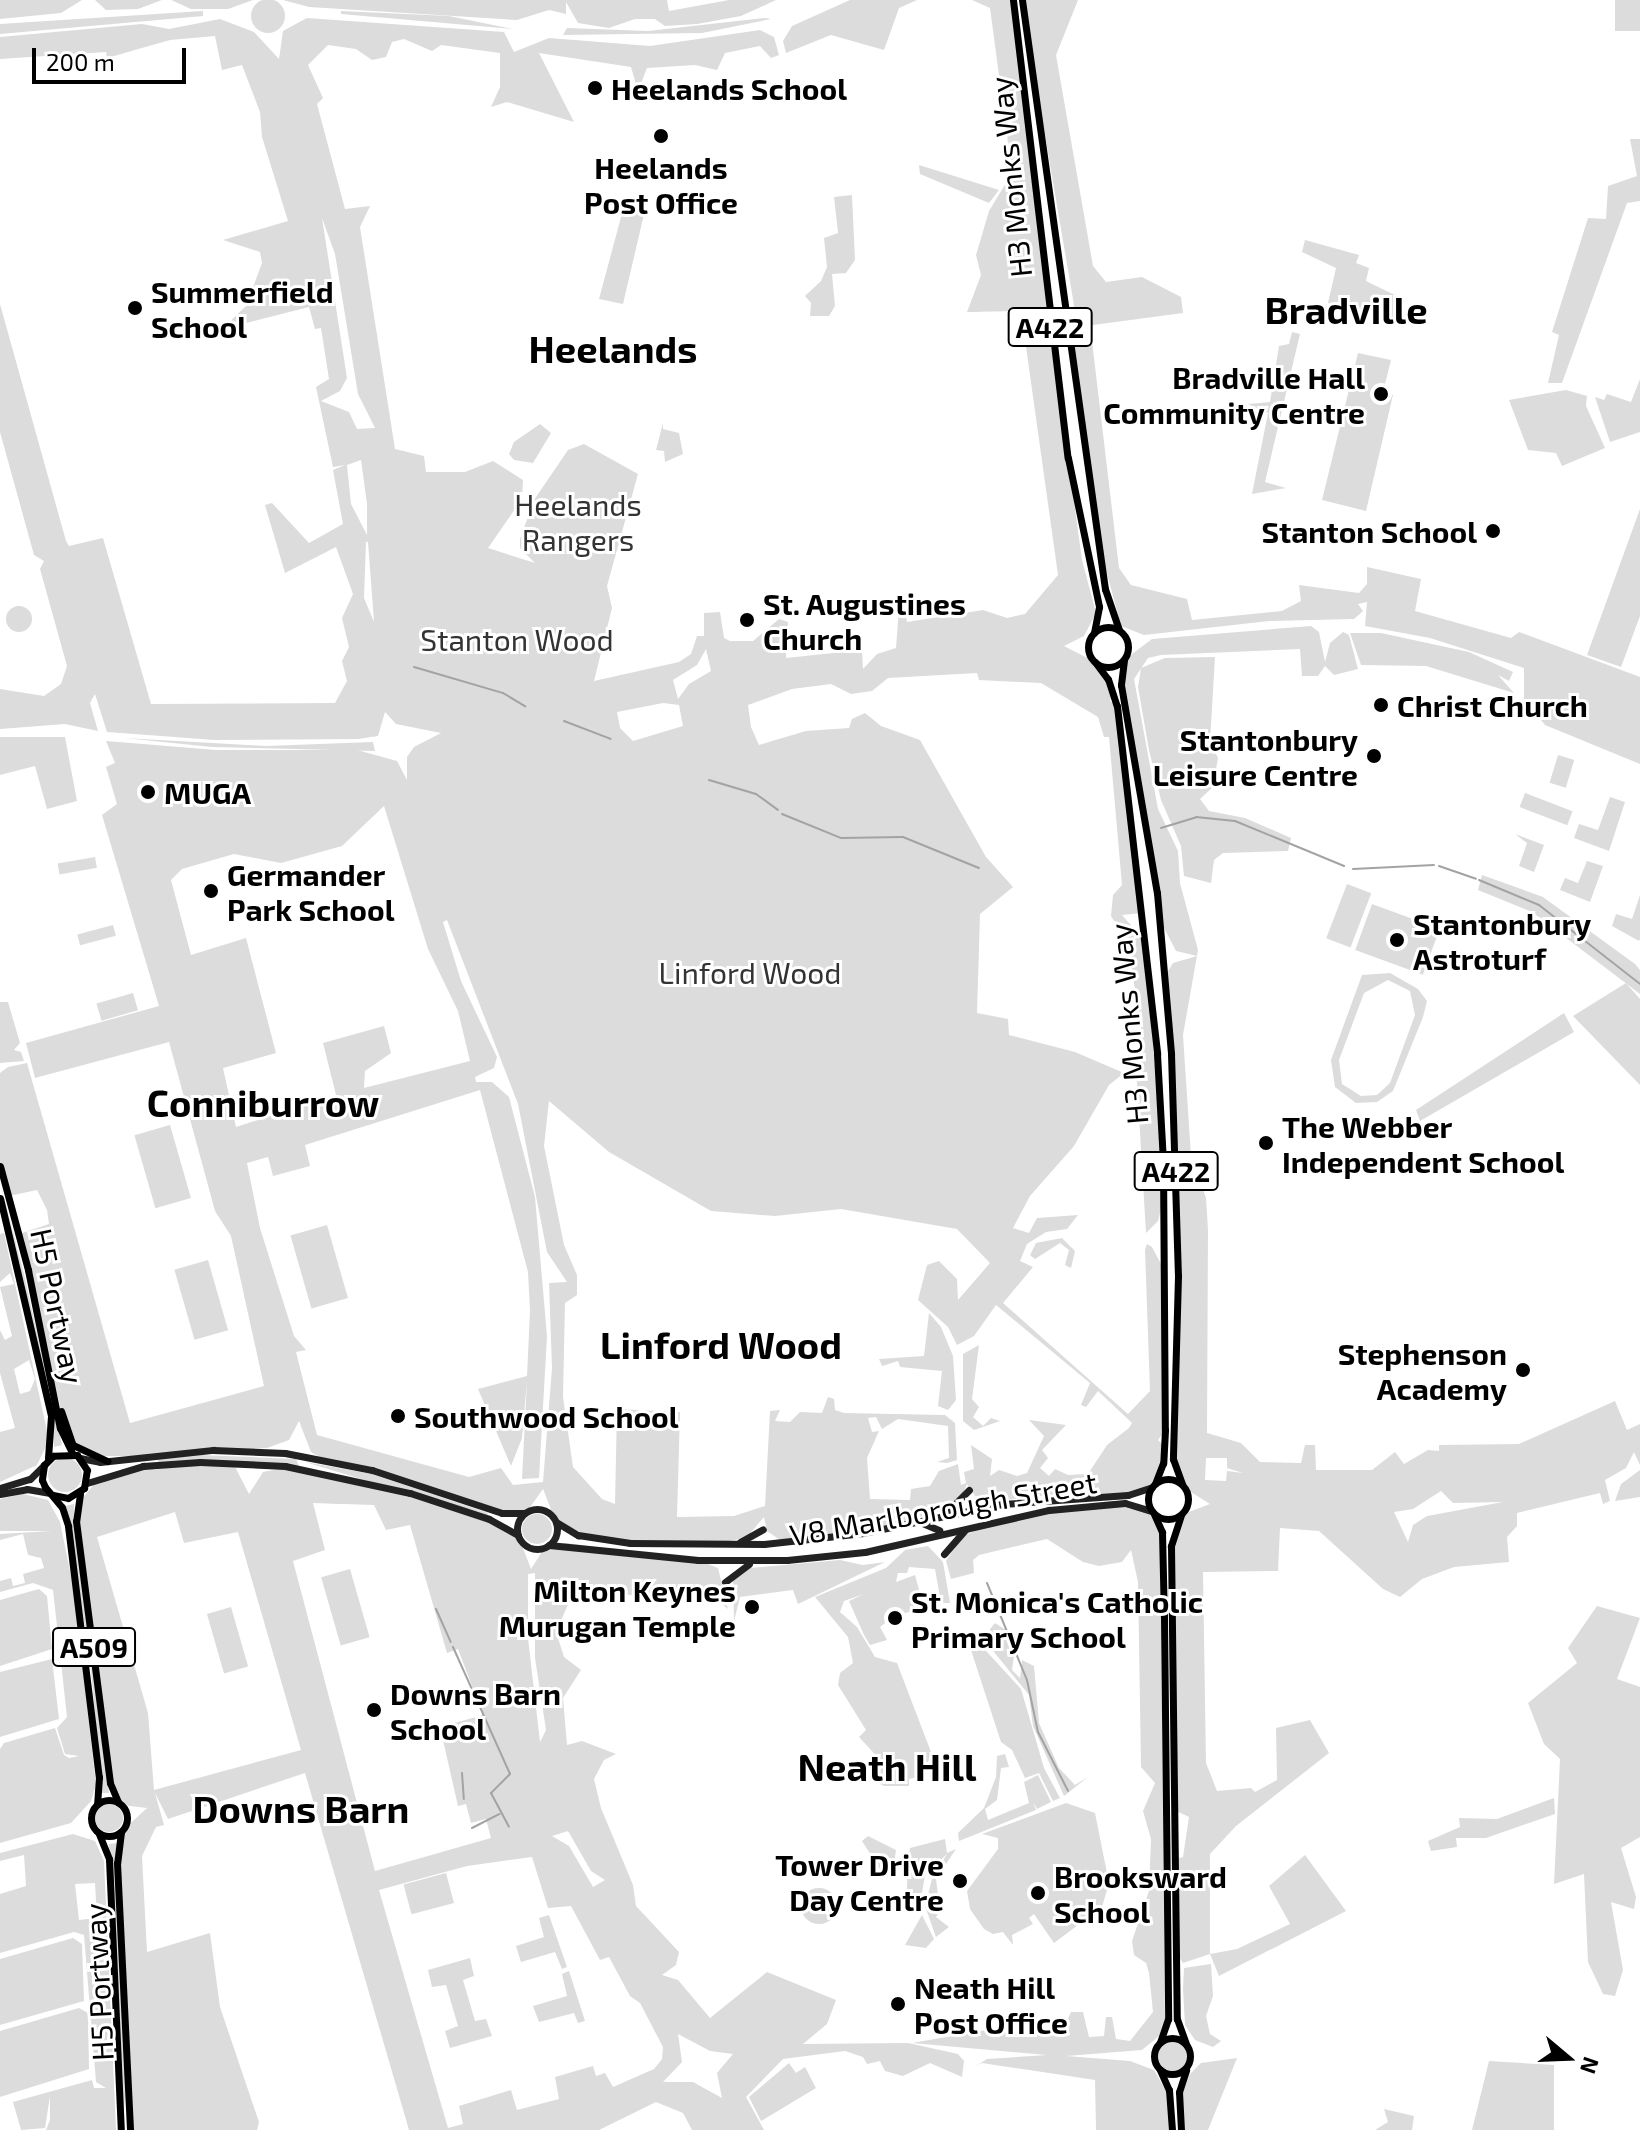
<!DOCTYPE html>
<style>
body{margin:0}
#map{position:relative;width:1640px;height:2130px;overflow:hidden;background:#fff;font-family:"Exo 2",sans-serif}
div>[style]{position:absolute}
.green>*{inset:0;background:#dcdcdc;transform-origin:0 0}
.round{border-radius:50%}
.stream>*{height:2px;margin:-1px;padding:0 1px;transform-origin:1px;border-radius:1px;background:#a3a3a3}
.secondary>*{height:7px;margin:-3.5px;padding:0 3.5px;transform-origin:3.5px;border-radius:3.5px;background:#222}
.secondary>.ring{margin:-3.5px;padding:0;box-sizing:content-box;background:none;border:7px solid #222;border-radius:50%}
.primary>*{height:7px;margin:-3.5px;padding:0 3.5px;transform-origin:3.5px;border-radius:3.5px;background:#000}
.primary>.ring{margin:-3.5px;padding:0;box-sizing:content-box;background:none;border:7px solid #000;border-radius:50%}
.dots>*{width:22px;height:22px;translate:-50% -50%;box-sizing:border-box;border:4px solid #fff;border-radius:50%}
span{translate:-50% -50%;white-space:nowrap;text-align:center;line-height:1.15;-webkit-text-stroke:6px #fff;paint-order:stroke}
.shield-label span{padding:2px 6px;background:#fff;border:2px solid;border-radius:6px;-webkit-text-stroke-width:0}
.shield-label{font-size:28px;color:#000;font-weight:700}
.poi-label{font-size:30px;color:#000;font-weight:700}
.left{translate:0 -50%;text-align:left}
.right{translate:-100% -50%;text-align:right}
.street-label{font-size:30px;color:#000}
.park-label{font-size:30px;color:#333}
.district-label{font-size:38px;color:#000;font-weight:700}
.north{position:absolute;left:1528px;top:2018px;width:80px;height:80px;-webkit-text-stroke:6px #fff;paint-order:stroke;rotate:109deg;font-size:22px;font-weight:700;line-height:32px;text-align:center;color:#000}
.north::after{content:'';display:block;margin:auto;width:28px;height:36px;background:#000;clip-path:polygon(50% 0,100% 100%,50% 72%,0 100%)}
.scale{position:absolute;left:32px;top:48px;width:154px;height:36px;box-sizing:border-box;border:4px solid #000;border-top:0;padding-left:10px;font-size:24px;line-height:28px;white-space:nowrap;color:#000;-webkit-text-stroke:6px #fff;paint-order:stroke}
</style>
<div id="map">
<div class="green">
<i class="round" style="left:251px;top:-1px;width:34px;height:34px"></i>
<i style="clip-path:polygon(0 0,82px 0,61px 13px,0 19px)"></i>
<i style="clip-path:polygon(95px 0,162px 0,138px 9px,106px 10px)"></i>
<i style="clip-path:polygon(171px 0,253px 0,228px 9px,191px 9px)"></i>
<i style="clip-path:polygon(283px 0,667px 0,669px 11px,729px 0,776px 0,741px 16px,697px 24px,665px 26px,655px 19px,635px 19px,609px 28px,578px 23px,566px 2px,566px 14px,549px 10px,517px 20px,309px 7px)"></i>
<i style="clip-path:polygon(850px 0,917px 0,899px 8px,884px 50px,831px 35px,786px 53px,783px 41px,792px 26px)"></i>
<i style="clip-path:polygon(evenodd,972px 0,1012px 0,1050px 327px,1082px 560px,1096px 613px,1084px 636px,1064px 646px,1095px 662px,1113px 689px,1110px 701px,1117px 706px,1142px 913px,1122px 915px,1145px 941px,1157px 1054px,1162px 1205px,1158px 1221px,1146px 1233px,1137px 1082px,1124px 1073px,1109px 1085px,1074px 1146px,1030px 1196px,1013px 1228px,1029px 1233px,1037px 1218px,1078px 1215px,1067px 1229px,1046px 1232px,1027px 1244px,1020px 1261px,1033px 1267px,1003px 1303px,1128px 1414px,1150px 1391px,1145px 1250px,1147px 1244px,1152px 1247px,1161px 1264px,1165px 1430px,1158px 1440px,1165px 1447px,1155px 1484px,1128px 1495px,1058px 1494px,980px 1503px,967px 1484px,959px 1503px,950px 1508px,863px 1533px,780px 1540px,767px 1531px,764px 1517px,746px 1538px,701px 1546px,594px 1538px,556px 1522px,543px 1489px,528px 1510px,506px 1513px,323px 1459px,311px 1452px,299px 1421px,289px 1440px,267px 1448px,149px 1456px,94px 1456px,80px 1450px,66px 1431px,19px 1234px,49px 1224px,47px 1210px,37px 1190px,9px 1196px,0 1163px,0 1073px,8px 1067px,27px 1063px,130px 1423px,264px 1386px,231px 1236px,215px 1211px,169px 1042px,35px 1078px,26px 1043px,159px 1006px,102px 815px,117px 804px,106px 767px,115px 763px,106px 741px,216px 750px,357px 750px,397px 761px,407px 780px,407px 757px,414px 747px,441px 733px,396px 724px,385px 712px,378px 736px,358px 739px,215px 740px,107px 732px,95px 694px,90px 703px,98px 731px,65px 724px,0 729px,0 689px,44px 696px,61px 684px,67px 666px,40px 569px,44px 561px,34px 555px,0 432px,0 304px,66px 541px,69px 546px,103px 538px,151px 704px,335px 703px,347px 681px,342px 661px,349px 647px,342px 618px,353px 594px,336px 547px,285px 573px,265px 505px,272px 503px,309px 543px,343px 524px,333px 470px,345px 465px,333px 467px,316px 387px,329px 379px,321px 328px,315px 329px,309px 307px,222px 329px,246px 306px,262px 263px,260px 252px,223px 240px,288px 221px,262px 137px,260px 112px,242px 65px,222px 70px,215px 36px,170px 40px,107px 58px,106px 52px,0 59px,0 37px,142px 24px,169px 29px,220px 19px,254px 32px,279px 59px,283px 31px,307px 18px,504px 32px,514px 52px,549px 38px,650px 46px,760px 30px,774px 37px,779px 55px,771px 58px,760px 46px,725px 53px,717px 70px,695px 65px,647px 68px,638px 91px,631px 67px,539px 53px,574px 122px,507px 102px,491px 107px,500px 87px,500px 53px,441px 45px,432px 51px,404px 39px,392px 42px,386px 57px,372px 60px,356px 49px,328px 45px,308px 65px,323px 98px,317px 104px,345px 209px,370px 206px,360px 227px,395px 449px,424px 456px,426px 472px,465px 472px,493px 461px,523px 480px,522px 499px,488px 548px,535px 563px,520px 548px,520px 539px,534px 500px,568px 450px,584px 444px,638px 474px,607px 586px,612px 608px,594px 681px,679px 662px,691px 654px,697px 636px,704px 636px,704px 613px,720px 612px,724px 638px,730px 641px,753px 641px,779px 619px,788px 622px,786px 658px,862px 650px,863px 669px,877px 654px,896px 648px,899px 608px,904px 601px,907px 622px,983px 610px,1007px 618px,1025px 614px,1058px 575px,1021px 311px,967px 312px,981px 275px,976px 255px,989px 211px,1012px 173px,990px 8px,972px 0,322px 218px,335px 254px,358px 394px,375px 428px,357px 429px,349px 412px,321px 401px,340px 391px,347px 378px,322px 218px,972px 0,361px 460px,367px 504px,367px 535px,351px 504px,347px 465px,361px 460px,972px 0,366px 542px,368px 542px,374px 622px,364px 598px,366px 542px,972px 0,706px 649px,711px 671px,689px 684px,678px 699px,673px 680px,697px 665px,706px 649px,972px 0,977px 673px,979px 680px,1041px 683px,1098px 717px,1104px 737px,1109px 737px,1122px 885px,1113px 895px,1111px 916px,1128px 944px,1143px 1042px,1138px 1064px,1124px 1073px,1075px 1052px,1009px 1035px,1008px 1019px,977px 1013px,980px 914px,1013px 887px,986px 857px,920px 740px,881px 726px,865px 713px,852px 719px,849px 728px,806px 731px,759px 745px,751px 727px,748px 705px,792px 689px,831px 684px,851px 694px,872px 691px,888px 678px,977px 673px,972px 0,663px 703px,679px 705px,683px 726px,633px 741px,620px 728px,617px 712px,663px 703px,972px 0,384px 806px,428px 949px,458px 1011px,470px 1061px,364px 1088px,365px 1071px,391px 1053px,384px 1026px,323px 1043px,336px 1095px,236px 1127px,223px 1068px,276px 1053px,246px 938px,191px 955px,171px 880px,182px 869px,234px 854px,281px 863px,342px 846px,384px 806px,972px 0,447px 920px,518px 1104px,547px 1252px,567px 1282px,549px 1283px,552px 1368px,543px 1482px,513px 1485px,501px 1468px,469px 1477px,317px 1435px,296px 1352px,306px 1350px,294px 1336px,260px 1228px,247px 1163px,268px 1157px,273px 1176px,310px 1166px,305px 1145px,480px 1090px,528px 1272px,530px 1311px,527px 1376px,478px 1389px,511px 1466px,522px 1438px,527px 1380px,522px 1479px,539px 1478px,547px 1336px,535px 1197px,509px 1097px,492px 1082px,476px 1082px,475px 1077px,494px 1068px,497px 1057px,461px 981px,443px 922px,447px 920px,972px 0,549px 1101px,609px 1152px,711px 1211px,775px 1216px,841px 1209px,957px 1229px,990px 1263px,958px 1300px,957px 1279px,939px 1261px,927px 1265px,918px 1300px,948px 1327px,957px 1345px,974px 1336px,996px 1305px,1090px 1383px,1081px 1405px,1086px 1407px,1098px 1391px,1132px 1423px,1129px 1428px,1107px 1445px,1088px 1474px,1068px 1475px,1055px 1469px,1049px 1476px,1040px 1468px,1048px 1458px,1042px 1450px,1066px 1425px,1029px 1420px,1044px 1436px,1027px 1473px,1017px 1476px,999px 1470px,990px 1476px,992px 1459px,971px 1445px,974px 1469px,964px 1472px,966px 1483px,961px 1485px,958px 1464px,939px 1471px,930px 1486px,911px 1489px,910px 1500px,870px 1499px,867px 1458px,879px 1431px,872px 1432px,868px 1418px,876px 1417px,882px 1429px,898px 1419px,948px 1426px,949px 1458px,937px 1462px,947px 1463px,957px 1460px,955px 1423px,945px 1415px,844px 1413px,835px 1410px,834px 1399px,828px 1397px,822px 1413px,800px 1412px,790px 1422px,775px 1421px,780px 1410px,770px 1411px,765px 1506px,734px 1516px,677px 1517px,680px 1412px,617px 1409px,615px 1504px,602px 1499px,573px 1467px,563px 1397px,565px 1303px,577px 1295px,577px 1275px,564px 1245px,544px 1146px,549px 1101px)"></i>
<i style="clip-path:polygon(1022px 0,1078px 0,1056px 55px,1093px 266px,1106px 282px,1142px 277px,1181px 297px,1183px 313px,1093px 325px,1076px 317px)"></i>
<i style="left:1615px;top:0;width:25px;height:31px"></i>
<i style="clip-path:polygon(203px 11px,203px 16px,0 34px,0 24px)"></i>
<i style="clip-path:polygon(341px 11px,449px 16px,513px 29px,341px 14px)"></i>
<i style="clip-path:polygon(765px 18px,771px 19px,702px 33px,563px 35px,567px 28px,648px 31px)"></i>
<i style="clip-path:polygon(1630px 139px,1640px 139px,1640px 201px,1627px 203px,1562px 383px,1548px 383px,1559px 335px,1552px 332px,1588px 218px,1606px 219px,1608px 186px,1637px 176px)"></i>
<i style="clip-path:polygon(919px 165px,999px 190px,989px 203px,920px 174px)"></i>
<i style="clip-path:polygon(852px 195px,855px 260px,846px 273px,832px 274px,835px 306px,829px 316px,810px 316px,811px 303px,805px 296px,821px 281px,827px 267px,824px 238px,838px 233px,834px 197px)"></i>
<i style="clip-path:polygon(624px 206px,645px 210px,623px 304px,599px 299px)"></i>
<i style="clip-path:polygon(1305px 240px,1359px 255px,1356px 263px,1369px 268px,1366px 281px,1405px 300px,1402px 320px,1328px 303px,1336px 268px,1302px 252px)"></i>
<i style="clip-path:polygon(1292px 332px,1300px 334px,1265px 482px,1286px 488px,1252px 494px,1268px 413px,1248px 404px,1270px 402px,1279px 346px,1289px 344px)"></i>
<i style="clip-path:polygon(1091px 333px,1119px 568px,1131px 585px,1187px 599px,1192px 620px,1282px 611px,1301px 601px,1299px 585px,1359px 593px,1367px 584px,1367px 567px,1421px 579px,1415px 611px,1511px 638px,1519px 632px,1640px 677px,1640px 764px,1545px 725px,1524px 699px,1524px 668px,1430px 638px,1365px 626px,1367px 602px,1358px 604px,1363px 611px,1354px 619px,1269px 621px,1144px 635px,1121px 626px,1101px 551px,1073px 343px,1079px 335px)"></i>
<i style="clip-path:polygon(1358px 353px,1391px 360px,1383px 392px,1393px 395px,1366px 511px,1322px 500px)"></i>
<i style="clip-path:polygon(1640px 379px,1640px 432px,1610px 442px,1595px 397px,1604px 400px,1607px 394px,1631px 402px)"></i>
<i style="clip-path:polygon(1566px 390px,1587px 396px,1586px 406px,1605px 448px,1562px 466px,1556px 453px,1528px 450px,1509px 400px)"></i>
<i style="clip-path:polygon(663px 423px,663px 429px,679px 433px,683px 454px,665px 462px,664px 451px,656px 450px)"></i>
<i style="clip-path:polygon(540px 424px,551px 433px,533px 463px,514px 460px,509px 454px,514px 442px)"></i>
<i style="clip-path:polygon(1640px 509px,1640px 616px,1621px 667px,1587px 655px)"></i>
<i class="round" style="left:6px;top:606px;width:26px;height:26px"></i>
<i style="clip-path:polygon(evenodd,1311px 626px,1319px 632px,1325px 662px,1330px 643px,1343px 632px,1349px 635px,1358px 669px,1334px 675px,1325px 666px,1318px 676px,1302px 676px,1300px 649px,1161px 655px,1148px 658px,1134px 679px,1158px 809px,1178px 851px,1180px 883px,1198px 950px,1183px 1035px,1191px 1156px,1206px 1198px,1208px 1230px,1207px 1433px,1241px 1443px,1260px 1462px,1301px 1463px,1305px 1445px,1315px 1445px,1316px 1470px,1372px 1470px,1395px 1452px,1404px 1464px,1428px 1450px,1439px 1451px,1439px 1445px,1519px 1444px,1615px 1401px,1627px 1430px,1640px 1424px,1640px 1465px,1634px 1452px,1626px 1468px,1605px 1480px,1610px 1501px,1603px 1504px,1600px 1493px,1517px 1513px,1517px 1526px,1507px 1537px,1509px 1562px,1454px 1567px,1422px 1579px,1400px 1597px,1383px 1589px,1319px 1531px,1280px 1528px,1278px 1571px,1203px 1572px,1206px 1763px,1217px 1791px,1251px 1788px,1255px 1792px,1277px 1780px,1276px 1728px,1310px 1720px,1329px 1753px,1236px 1826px,1210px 1854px,1210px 1954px,1237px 1949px,1290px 1924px,1269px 1886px,1305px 1855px,1346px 1911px,1219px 1976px,1210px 1954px,1183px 1963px,1177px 1954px,1176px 1859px,1183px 1857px,1189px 1817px,1174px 1810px,1173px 1553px,1181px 1515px,1210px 1504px,1186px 1489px,1173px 1459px,1177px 1316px,1167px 973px,1173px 963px,1197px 956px,1176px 951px,1160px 920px,1121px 685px,1124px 660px,1152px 639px,1311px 626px,1206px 1458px,1227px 1458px,1227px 1468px,1243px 1473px,1227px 1471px,1226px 1481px,1205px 1480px,1206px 1458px,1311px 626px,1441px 1491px,1453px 1503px,1503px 1502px,1427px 1516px,1413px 1525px,1408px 1542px,1394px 1512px,1413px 1509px,1441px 1491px)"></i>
<i style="clip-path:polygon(1350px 633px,1381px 633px,1469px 652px,1513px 672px,1509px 681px,1498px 675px,1514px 693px,1426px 666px,1361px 665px)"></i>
<i style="clip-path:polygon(1165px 658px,1215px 657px,1210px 742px,1218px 758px,1213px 787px,1200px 799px,1209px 811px,1245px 818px,1291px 838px,1288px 851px,1223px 853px,1214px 860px,1211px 883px,1184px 876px,1181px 846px,1161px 800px,1149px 750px,1138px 687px,1141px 668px)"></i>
<i style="clip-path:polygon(0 737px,65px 737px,77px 801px,47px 809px,35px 766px,0 775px)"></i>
<i style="clip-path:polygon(124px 738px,266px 746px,373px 742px,375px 751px,212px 747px)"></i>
<i style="left:1558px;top:755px;width:17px;height:29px;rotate:17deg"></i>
<i style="left:1525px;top:793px;width:51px;height:15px;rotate:21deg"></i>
<i style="clip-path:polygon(1610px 797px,1625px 802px,1609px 851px,1574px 838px,1579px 824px,1598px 830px)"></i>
<i style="clip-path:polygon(1515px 834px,1544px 845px,1534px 872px,1519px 866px,1527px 843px)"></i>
<i style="left:95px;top:857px;width:11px;height:38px;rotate:80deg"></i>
<i style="clip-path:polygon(1587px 861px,1603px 866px,1590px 902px,1560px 890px,1565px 878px,1578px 883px)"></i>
<i style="clip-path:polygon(1482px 875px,1543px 897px,1635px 964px,1640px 970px,1640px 994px,1532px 912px,1478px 890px)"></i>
<i style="left:1347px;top:884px;width:26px;height:58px;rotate:21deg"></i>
<i style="clip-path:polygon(1640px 895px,1640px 939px,1639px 941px,1612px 926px,1616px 914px,1632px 919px)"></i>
<i style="left:1372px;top:904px;width:72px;height:49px;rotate:20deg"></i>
<i style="left:113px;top:925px;width:11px;height:37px;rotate:75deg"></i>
<i style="clip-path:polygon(evenodd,1390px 973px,1418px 989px,1427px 1001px,1423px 1017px,1393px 1091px,1377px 1102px,1356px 1103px,1335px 1087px,1331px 1060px,1362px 975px,1390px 973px,1388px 980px,1410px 991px,1415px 1015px,1390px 1083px,1377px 1095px,1361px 1096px,1342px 1084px,1339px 1060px,1364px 993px,1388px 980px)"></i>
<i style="clip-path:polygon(1626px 983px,1640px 999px,1640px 1085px,1573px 1016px)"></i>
<i style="left:133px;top:993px;width:18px;height:38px;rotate:74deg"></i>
<i style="clip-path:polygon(0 1002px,8px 1002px,20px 1043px,14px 1050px,21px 1052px,24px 1061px,0 1063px)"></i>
<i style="clip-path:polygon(1564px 1013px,1574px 1032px,1420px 1121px,1416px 1110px)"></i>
<i style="left:170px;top:1125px;width:76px;height:37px;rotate:74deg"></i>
<i style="clip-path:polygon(0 1182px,24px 1274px,62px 1445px,54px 1447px,54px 1425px)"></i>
<i style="left:327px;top:1225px;width:76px;height:38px;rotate:74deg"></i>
<i style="clip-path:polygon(evenodd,4px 1233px,49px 1440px,37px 1465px,0 1482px,0 1432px,15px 1428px,0 1373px,0 1330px,5px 1340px,12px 1336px,0 1287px,14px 1284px,10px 1273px,0 1282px,0 1234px,4px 1233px,29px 1360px,35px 1379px,30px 1391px,20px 1394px,14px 1369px,29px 1360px)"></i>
<i style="clip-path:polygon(1062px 1238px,1075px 1251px,1071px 1268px,1065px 1265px,1069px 1250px,1060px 1243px,1035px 1259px,1030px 1255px,1036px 1243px)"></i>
<i style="left:208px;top:1260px;width:73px;height:35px;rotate:74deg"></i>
<i style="clip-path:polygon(929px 1313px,941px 1327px,953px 1356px,956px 1400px,948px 1410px,938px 1406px,942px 1371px,900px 1367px,898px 1361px,882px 1366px,879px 1359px,924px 1356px)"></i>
<i style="clip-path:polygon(979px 1345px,972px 1399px,979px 1407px,973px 1417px,983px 1426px,991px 1418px,1000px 1421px,974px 1430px,963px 1421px,963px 1354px)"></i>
<i style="clip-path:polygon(evenodd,200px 1455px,296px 1459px,299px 1466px,234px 1465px,249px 1494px,263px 1472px,289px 1467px,351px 1478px,489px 1519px,518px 1535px,531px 1569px,545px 1547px,566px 1543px,698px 1560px,718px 1568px,728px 1609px,720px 1602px,591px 1592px,570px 1600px,556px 1632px,564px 1657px,581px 1670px,563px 1698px,567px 1745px,582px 1741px,616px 1754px,604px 1760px,594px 1779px,601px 1808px,633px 1885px,636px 1906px,679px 1952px,676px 1965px,662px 1975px,678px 1980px,710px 2018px,767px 1972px,836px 2000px,827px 2024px,803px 2044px,908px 2043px,958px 2054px,964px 2061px,962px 2077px,930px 2063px,903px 2076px,885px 2071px,880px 2061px,867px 2064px,863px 2057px,845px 2051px,783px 2059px,746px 2097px,764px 2130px,692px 2130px,683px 2113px,656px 2102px,599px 2130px,409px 2130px,305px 1773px,168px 1819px,155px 1793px,164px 1825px,156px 1827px,142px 1856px,147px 1952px,210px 1933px,220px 2007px,259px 2122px,257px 2130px,130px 2130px,126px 2078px,123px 2130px,109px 1844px,117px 1843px,117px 1863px,121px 1832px,147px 1808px,122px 1805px,113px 1791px,77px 1529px,83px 1498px,95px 1483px,152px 1466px,154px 1470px,200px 1462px,158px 1463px,158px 1458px,200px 1455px,313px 1503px,374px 1505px,386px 1530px,410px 1525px,447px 1653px,458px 1649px,483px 1715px,440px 1727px,458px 1806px,466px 1804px,471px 1823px,486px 1819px,491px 1838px,375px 1871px,293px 1561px,325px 1550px,313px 1503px,200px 1455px,175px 1512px,184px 1543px,238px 1532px,301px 1750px,154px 1790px,148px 1713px,97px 1537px,175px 1512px,200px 1455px,535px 1573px,535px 1658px,546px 1730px,540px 1742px,528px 1638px,528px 1574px,535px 1573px,200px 1455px,568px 1831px,591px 1871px,605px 1880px,593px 1887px,569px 1846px,552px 1836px,568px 1831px,200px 1455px,532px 1857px,548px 1908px,571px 1906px,600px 1960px,609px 1957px,630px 1996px,640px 2003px,663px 2047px,662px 2059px,654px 2069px,613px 2087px,605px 2073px,596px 2076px,593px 2066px,555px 2077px,559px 2099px,517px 2110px,511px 2090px,459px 2106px,463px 2124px,448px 2128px,379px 1890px,467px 1866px,532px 1857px,200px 1455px,678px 2034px,710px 2051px,733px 2054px,717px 2073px,722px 2098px,693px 2082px,663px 2082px,682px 2062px,678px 2034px)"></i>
<i class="round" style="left:48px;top:1458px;width:34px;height:34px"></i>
<i style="clip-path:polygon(305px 1462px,372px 1474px,488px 1513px,487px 1517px)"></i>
<i style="clip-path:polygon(1640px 1470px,1640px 1497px,1615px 1501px,1621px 1484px)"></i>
<i style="clip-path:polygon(23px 1494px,48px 1500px,60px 1522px,74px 1590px,96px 1785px,91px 1801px,71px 1823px,0 1843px,0 1749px,4px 1743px,55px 1728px,64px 1755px,69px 1758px,79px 1756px,65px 1754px,57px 1728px,67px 1717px,53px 1590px,33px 1583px,0 1592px,0 1581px,11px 1578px,13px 1586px,25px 1583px,23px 1574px,44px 1568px,41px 1558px,28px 1555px,23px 1534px,0 1540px,0 1534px,52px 1531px,0 1531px,0 1499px)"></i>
<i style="clip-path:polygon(1125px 1503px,1152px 1511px,1160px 1524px,1165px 2020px,1159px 2036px,1142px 2050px,1066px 2056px,1130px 2061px,1154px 2070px,1166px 2091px,1171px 2130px,1096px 2130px,1095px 2080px,982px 2063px,976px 2066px,987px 2059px,1047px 2055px,912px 2043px,992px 2029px,1046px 2029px,1067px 2021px,1071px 2012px,1083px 2012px,1089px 2037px,1104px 2036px,1106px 2017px,1112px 2017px,1116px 2039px,1130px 2041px,1153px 2012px,1149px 1973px,1146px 1963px,1134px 1955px,1132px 1941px,1149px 1891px,1151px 1839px,1143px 1811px,1155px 1783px,1141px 1767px,1138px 1582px,1131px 1550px,1122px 1562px,1099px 1566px,1083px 1562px,1047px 1539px,979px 1555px,973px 1560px,974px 1573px,951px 1579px,946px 1561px,962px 1536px,1010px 1518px)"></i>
<i style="clip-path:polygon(74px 1504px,74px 1527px,109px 1793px,102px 1793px,90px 1659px,66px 1506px)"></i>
<i class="round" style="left:522px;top:1514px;width:30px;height:30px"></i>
<i style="clip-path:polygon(928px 1546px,943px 1562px,950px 1603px,941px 1603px,935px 1569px,909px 1567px,907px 1573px,898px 1573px,896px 1582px,915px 1575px,924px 1608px,894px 1616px,880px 1627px,887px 1640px,870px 1645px,864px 1635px,849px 1601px,864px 1594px,844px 1601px,840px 1612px,857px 1627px,875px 1657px,897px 1663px,931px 1752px,924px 1776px,909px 1779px,909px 1786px,884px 1786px,869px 1778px,883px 1763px,859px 1737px,866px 1730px,838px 1685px,840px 1673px,853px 1663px,848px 1637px,815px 1597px,886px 1568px,905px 1550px)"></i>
<i style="clip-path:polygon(840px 1560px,863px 1565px,885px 1562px,798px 1604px,793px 1590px,740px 1597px,734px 1621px,733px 1575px,751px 1568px)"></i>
<i style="left:350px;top:1569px;width:71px;height:30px;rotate:74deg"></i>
<i style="clip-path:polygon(39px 1589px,47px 1596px,52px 1649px,0 1666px,0 1600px)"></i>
<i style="clip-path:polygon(1597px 1606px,1640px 1618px,1617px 1679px,1640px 1687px,1640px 1837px,1621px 1848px,1636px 1897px,1634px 1909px,1611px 1902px,1623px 1970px,1615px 1996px,1603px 1994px,1588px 1962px,1584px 1874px,1554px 1884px,1560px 1759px,1544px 1744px,1528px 1703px,1577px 1663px,1568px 1648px)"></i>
<i style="left:231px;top:1607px;width:62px;height:25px;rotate:74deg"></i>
<i style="clip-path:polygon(995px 1623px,1006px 1630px,1014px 1655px,1012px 1670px,1020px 1678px,1022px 1660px,1034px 1666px,1039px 1723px,1059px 1768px,1075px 1785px,1088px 1777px,1064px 1796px,1033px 1726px,1029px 1695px,994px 1652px,990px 1629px)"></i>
<i style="clip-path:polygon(977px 1641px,1021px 1689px,1044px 1768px,1060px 1798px,1053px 1801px,1039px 1773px,1025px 1778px,1012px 1750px,1001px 1742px,969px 1644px)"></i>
<i style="clip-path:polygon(52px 1659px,59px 1719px,0 1737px,0 1672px)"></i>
<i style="clip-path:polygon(1005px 1754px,1009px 1767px,1001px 1768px,997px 1800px,985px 1809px,988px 1820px,1029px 1803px,1024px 1782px,1038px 1775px,1051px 1802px,1037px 1809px,1033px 1802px,1036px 1810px,959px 1841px,958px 1833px,984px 1808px,996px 1777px,997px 1756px)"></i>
<i style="clip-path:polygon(1554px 1798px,1555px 1814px,1486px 1838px,1456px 1838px,1457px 1847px,1431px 1851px,1428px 1841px,1460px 1827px,1459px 1818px,1497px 1819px)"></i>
<i style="clip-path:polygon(1066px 1803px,1095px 1813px,1109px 1883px,1102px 1907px,1054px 1943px,1034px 1914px,1029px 1918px,1033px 1924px,1012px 1935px,1013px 1945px,1003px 1932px,993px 1934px,984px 1929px,970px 1909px,967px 1891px,998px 1849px,998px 1838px,982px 1834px)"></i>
<i class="round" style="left:95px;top:1804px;width:28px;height:28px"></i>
<i style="clip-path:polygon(evenodd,73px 1834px,95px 1841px,104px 1861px,116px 2130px,46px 2130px,50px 2120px,50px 2096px,45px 2128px,21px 2130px,13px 2102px,92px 2080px,94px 2088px,106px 2088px,96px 2082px,84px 1935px,74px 1932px,0 1953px,0 1894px,26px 1886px,24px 1855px,0 1861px,0 1853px,73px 1834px,95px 1883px,97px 1918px,79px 1920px,75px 1884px,95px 1883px)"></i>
<i style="clip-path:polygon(868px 1836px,896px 1850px,892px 1876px,885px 1877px,862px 1841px)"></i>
<i style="clip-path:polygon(945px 1839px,947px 1853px,956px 1849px,936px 1879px,940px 1911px,936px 1917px,949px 1927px,936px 1937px,925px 1906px,932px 1879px,947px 1854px,925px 1875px,919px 1910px,906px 1908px,908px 1864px,910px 1848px)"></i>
<i style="left:446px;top:1873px;width:31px;height:44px;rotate:75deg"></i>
<i class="round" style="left:801px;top:1888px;width:36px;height:36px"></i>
<i style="clip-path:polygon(549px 1915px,567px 1967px,562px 1969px,555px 1952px,521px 1962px,516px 1946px,544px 1937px,539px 1918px)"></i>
<i style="clip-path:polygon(922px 1915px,934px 1939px,926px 1948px,905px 1945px)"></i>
<i style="clip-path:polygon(73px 1938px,82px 1944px,84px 2001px,0 2025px,0 1959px)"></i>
<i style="clip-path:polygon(470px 1958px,474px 1976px,463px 1980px,475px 2021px,486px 2019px,492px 2036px,450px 2048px,445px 2031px,458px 2026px,446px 1985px,432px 1987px,428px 1970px)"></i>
<i style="clip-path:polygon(1211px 1964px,1213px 1996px,1206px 2016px,1210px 2034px,1221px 2041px,1213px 2047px,1195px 2040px,1185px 2025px,1183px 1989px,1184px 1968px)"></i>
<i style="clip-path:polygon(569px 1971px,585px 2021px,578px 2023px,574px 2013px,539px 2022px,533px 2006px,567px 1996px,562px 1974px)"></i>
<i style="clip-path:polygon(79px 2008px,88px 2013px,89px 2069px,0 2097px,0 2031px)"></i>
<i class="round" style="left:1158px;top:2041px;width:30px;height:30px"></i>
<i style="clip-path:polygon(1237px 2058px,1208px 2130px,1181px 2130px,1179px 2102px,1190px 2074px,1201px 2063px)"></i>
<i style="clip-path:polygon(1489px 2061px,1554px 2065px,1554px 2130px,1472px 2130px)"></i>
<i style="clip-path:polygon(789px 2063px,796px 2073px,805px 2067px,816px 2088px,761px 2121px,749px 2097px)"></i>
<i style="clip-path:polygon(1384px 2109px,1414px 2116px,1412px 2130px,1375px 2130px,1388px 2122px)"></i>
</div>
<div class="stream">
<i style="left:414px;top:667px;width:93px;rotate:16.3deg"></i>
<i style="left:503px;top:693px;width:26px;rotate:31deg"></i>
<i style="left:564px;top:721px;width:50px;rotate:21deg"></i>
<i style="left:709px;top:780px;width:49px;rotate:16.6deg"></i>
<i style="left:756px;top:794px;width:27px;rotate:36deg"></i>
<i style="left:782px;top:814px;width:64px;rotate:22.1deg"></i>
<i style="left:841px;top:838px;width:62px;rotate:-0.9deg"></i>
<i style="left:903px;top:837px;width:82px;rotate:22.2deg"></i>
<i style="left:1161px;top:828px;width:37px;rotate:-17deg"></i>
<i style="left:1196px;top:817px;width:39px;rotate:6deg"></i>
<i style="left:1235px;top:821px;width:118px;rotate:22.4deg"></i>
<i style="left:1439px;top:866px;width:39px;rotate:19deg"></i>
<i style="left:1353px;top:869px;width:81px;rotate:-2.8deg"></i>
<i style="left:1479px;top:880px;width:65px;rotate:22.6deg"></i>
<i style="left:1539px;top:905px;width:128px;rotate:38deg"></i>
<i style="left:987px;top:1583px;width:105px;rotate:67.6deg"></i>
<i style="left:1027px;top:1680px;width:53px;rotate:78.1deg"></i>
<i style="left:1038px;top:1732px;width:66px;rotate:63deg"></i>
<i style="left:436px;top:1609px;width:36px;rotate:66deg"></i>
<i style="left:453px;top:1647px;width:139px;rotate:65.8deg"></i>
<i style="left:510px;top:1774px;width:27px;rotate:135deg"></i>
<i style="left:491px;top:1793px;width:38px;rotate:62deg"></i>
<i style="left:462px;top:1773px;width:26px;rotate:86deg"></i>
<i style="left:472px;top:1828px;width:31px;rotate:-27deg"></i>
</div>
<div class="secondary">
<i style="left:80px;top:1458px;width:20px;rotate:11deg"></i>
<i style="left:100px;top:1462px;width:114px;rotate:-6.1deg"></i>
<i style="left:213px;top:1450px;width:72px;rotate:2.4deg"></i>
<i style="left:285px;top:1453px;width:89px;rotate:11.1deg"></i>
<i style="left:372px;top:1470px;width:137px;rotate:18.3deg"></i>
<i style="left:502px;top:1513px;width:22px"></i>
<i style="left:87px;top:1483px;width:59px;rotate:-16.9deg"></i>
<i style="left:143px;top:1466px;width:57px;rotate:-4deg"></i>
<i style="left:200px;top:1462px;width:85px;rotate:2.7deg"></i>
<i style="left:285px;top:1466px;width:128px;rotate:12.2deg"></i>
<i style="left:410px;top:1493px;width:83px;rotate:18.2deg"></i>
<i style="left:489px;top:1519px;width:33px;rotate:29deg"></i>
<i style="left:0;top:1488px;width:31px;rotate:-17deg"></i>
<i style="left:30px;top:1479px;width:20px;rotate:-45deg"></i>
<i style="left:0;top:1494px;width:27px;rotate:-10deg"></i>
<i style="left:27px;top:1489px;width:22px;rotate:10deg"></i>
<i class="ring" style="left:517px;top:1509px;width:33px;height:33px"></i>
<i style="left:947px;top:1512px;width:31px;rotate:-45deg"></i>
<i style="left:556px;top:1522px;width:26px;rotate:31deg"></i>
<i style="left:578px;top:1535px;width:53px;rotate:8.7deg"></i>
<i style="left:630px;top:1543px;width:134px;rotate:0.4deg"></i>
<i style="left:764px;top:1544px;width:100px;rotate:-6.3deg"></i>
<i style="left:863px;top:1533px;width:142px;rotate:-11.8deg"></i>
<i style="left:1002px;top:1504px;width:126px;rotate:-4.1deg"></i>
<i style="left:1128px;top:1495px;width:25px;rotate:-18deg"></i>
<i style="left:920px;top:1522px;width:21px;rotate:23deg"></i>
<i style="left:740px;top:1542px;width:26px;rotate:-29deg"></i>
<i style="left:549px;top:1545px;width:150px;rotate:5.7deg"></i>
<i style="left:698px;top:1560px;width:89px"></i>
<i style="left:787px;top:1560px;width:78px;rotate:-5.9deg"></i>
<i style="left:865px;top:1552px;width:189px;rotate:-12.9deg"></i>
<i style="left:1049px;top:1510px;width:76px;rotate:-5.3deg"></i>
<i style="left:1125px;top:1503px;width:28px;rotate:17deg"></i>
<i style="left:944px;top:1554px;width:32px;rotate:-49deg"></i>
<i style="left:725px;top:1582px;width:30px;rotate:-37deg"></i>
</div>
<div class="primary">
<i style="left:1013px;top:0;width:461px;rotate:83.2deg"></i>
<i style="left:1068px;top:458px;width:152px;rotate:78.2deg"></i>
<i style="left:1099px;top:607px;width:26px;rotate:101deg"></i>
<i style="left:1022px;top:0;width:595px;rotate:81.98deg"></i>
<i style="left:1105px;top:589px;width:43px;rotate:71.1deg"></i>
<i class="ring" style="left:1088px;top:627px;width:33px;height:33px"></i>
<i style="left:1124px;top:660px;width:25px;rotate:97deg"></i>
<i style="left:1121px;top:685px;width:211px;rotate:80.2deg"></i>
<i style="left:1157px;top:893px;width:162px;rotate:85deg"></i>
<i style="left:1171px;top:1054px;width:222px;rotate:88.2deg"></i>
<i style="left:1178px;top:1276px;width:183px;rotate:91.6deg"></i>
<i style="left:1173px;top:1459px;width:27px;rotate:70deg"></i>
<i style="left:1095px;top:662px;width:21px;rotate:53deg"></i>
<i style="left:1108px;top:679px;width:28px;rotate:72deg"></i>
<i style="left:1117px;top:706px;width:350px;rotate:83.4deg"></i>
<i style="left:1157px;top:1054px;width:108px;rotate:86.8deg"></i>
<i style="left:1163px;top:1162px;width:268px;rotate:89.6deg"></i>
<i style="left:1165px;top:1430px;width:33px;rotate:93deg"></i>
<i style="left:1163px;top:1463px;width:22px;rotate:111deg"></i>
<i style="left:0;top:1166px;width:108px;rotate:74.9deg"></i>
<i style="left:28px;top:1270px;width:161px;rotate:78.6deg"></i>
<i style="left:60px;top:1428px;width:28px;rotate:64deg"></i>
<i style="left:0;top:1198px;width:224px;rotate:76.8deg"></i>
<i style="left:51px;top:1416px;width:42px;rotate:94.1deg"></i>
<i style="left:61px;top:1411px;width:36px;rotate:71deg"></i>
<i style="left:73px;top:1445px;width:38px;rotate:25deg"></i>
<i class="ring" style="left:1148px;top:1479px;width:33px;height:33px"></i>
<i style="left:80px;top:1494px;width:27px;rotate:98deg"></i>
<i style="left:76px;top:1521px;width:264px;rotate:82.6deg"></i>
<i style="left:110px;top:1783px;width:21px;rotate:67deg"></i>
<i style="left:53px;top:1495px;width:15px;rotate:11deg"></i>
<i style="left:68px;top:1498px;width:19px;rotate:-32deg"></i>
<i style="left:84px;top:1488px;width:18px;rotate:-81deg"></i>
<i style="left:87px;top:1470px;width:18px;rotate:-124deg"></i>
<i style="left:77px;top:1455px;width:24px;rotate:178deg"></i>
<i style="left:53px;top:1456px;width:13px;rotate:135deg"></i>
<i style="left:44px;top:1465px;width:15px;rotate:98deg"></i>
<i style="left:42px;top:1480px;width:8px;rotate:67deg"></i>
<i style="left:45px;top:1487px;width:26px;rotate:50deg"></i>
<i style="left:62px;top:1507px;width:20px;rotate:72deg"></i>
<i style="left:68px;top:1526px;width:253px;rotate:83deg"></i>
<i style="left:99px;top:1777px;width:27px;rotate:94deg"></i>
<i style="left:1154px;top:1514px;width:20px;rotate:66deg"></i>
<i style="left:1162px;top:1532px;width:85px;rotate:88.7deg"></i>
<i style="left:1164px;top:1617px;width:402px;rotate:89.4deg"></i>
<i style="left:1168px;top:2019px;width:24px;rotate:109deg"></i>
<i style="left:1181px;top:1515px;width:33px;rotate:108deg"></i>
<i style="left:1171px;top:1546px;width:473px;rotate:89.3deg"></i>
<i style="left:1177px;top:2019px;width:27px;rotate:70deg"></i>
<i class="ring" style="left:91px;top:1800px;width:29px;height:29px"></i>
<i style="left:121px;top:1832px;width:31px;rotate:97deg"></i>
<i style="left:117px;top:1863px;width:267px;rotate:87.2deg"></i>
<i style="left:99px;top:1834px;width:27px;rotate:68deg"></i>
<i style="left:109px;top:1859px;width:271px;rotate:87.5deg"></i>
<i class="ring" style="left:1154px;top:2038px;width:29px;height:29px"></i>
<i style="left:1160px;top:2070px;width:22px;rotate:66deg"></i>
<i style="left:1169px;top:2090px;width:40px;rotate:85.7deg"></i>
<i style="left:1181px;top:2130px;width:38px;rotate:-93deg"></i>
<i style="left:1179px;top:2092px;width:23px;rotate:-72deg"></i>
</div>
<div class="dots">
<i style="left:595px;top:88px;background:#000"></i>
<i style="left:661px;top:136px;background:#000"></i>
<i style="left:135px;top:308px;background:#000"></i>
<i style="left:1381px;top:394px;background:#000"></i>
<i style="left:1493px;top:531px;background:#000"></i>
<i style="left:747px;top:620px;background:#000"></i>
<i style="left:1381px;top:705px;background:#000"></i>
<i style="left:1374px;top:756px;background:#000"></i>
<i style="left:148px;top:792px;background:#000"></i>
<i style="left:211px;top:891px;background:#000"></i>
<i style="left:1397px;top:940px;background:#000"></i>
<i style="left:1266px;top:1143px;background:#000"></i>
<i style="left:1523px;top:1370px;background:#000"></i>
<i style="left:398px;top:1416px;background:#000"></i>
<i style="left:752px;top:1607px;background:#000"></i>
<i style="left:895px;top:1618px;background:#000"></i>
<i style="left:374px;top:1710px;background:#000"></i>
<i style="left:960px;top:1881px;background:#000"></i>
<i style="left:1038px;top:1893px;background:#000"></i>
<i style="left:898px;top:2004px;background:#000"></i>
</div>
<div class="shield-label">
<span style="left:1050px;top:327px">A422</span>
<span style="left:1176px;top:1171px">A422</span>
<span style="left:94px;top:1647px">A509</span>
</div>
<div class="poi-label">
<span class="left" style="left:611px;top:88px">Heelands School</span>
<span style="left:661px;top:184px">Heelands<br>Post Office</span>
<span class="left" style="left:151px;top:308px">Summerfield<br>School</span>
<span class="right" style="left:1365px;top:394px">Bradville Hall<br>Community Centre</span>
<span class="right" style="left:1477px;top:531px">Stanton School</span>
<span class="left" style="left:763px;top:620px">St. Augustines<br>Church</span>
<span class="left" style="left:1397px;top:705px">Christ Church</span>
<span class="right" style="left:1358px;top:756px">Stantonbury<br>Leisure Centre</span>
<span class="left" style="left:164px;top:792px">MUGA</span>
<span class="left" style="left:227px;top:891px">Germander<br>Park School</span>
<span class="left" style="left:1413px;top:940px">Stantonbury<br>Astroturf</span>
<span class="left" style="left:1282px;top:1143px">The Webber<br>Independent School</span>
<span class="right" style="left:1507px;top:1370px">Stephenson<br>Academy</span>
<span class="left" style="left:414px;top:1416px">Southwood School</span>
<span class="right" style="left:736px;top:1607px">Milton Keynes<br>Murugan Temple</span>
<span class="left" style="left:911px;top:1618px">St. Monica's Catholic<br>Primary School</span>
<span class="left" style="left:390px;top:1710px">Downs Barn<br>School</span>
<span class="right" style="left:944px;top:1881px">Tower Drive<br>Day Centre</span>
<span class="left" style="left:1054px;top:1893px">Brooksward<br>School</span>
<span class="left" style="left:914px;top:2004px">Neath Hill<br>Post Office</span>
</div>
<div class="street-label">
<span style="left:1010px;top:177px;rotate:-96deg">H3 Monks Way</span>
<span style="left:1128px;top:1024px;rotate:-95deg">H3 Monks Way</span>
<span style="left:58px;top:1306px;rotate:78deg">H5 Portway</span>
<span style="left:943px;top:1508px;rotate:-10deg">V8 Marlborough Street</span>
<span style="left:98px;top:1982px;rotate:-93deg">H5 Portway</span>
</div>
<div class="park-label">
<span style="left:578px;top:521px">Heelands<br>Rangers</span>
<span style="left:517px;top:639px">Stanton Wood</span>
<span style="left:750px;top:972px">Linford Wood</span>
</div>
<div class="district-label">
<span style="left:1346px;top:310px">Bradville</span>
<span style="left:613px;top:349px">Heelands</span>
<span style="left:263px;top:1103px">Conniburrow</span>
<span style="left:721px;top:1345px">Linford Wood</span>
<span style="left:887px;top:1767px">Neath Hill</span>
<span style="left:301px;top:1809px">Downs Barn</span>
</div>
<div class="north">N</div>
<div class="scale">200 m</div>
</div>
